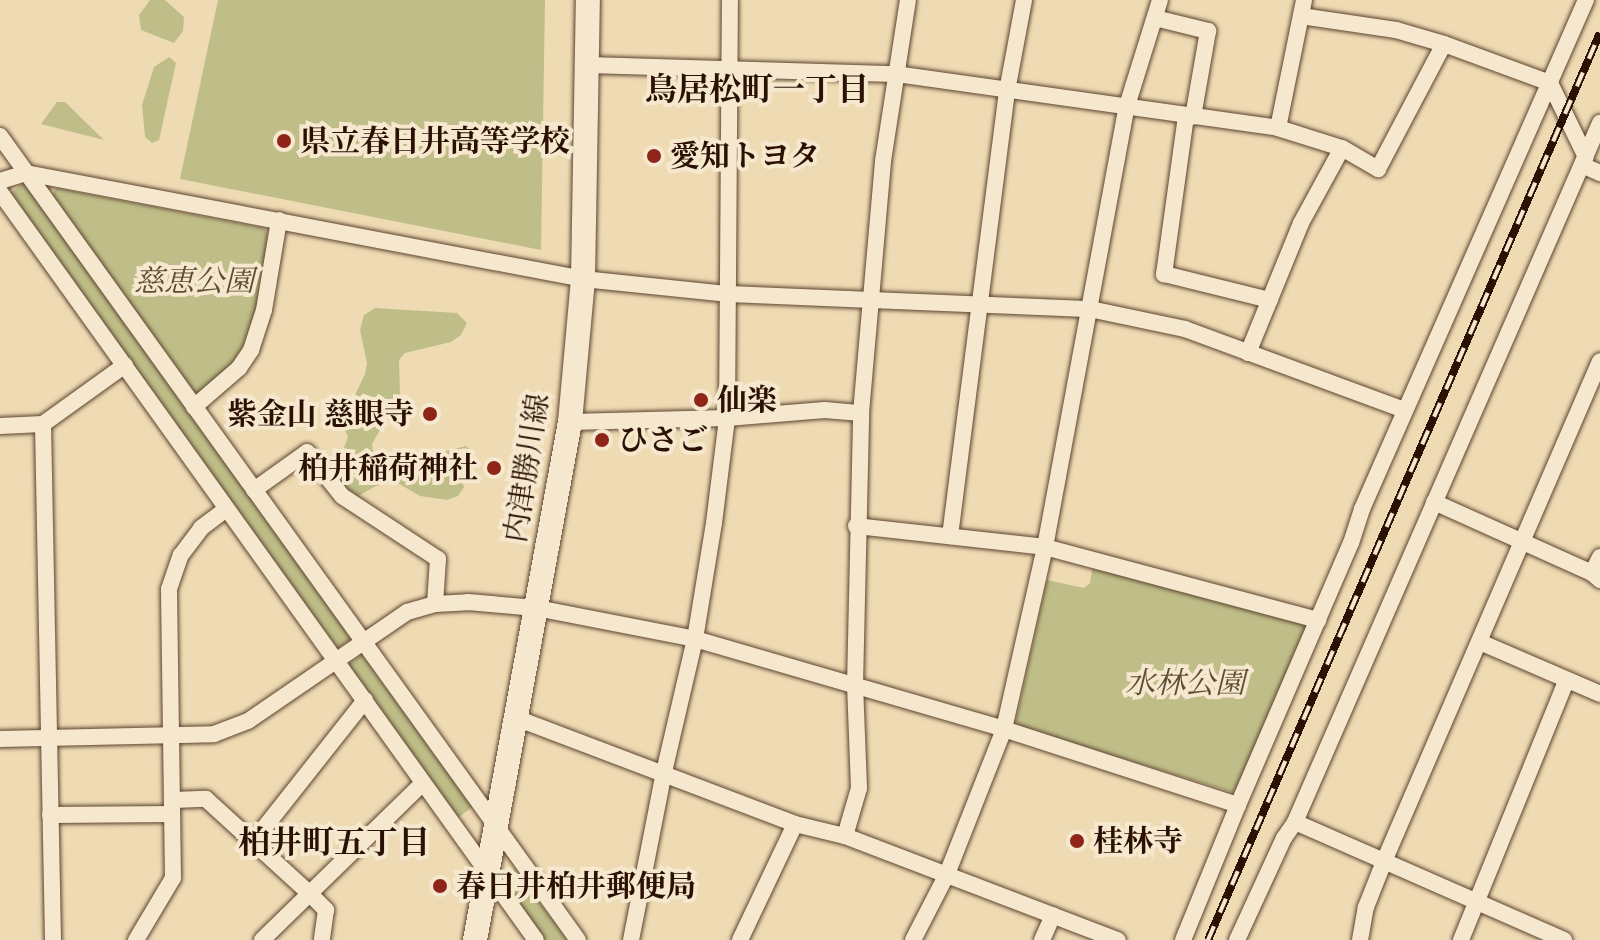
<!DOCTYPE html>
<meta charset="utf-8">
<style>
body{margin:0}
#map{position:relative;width:1600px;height:940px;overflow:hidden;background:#efdbb3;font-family:"EB Garamond","Noto Serif JP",serif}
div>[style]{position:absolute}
.green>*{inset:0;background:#bfbe88;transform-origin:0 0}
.roads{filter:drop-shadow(0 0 2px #5c4330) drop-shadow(0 0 2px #5c4330)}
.street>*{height:16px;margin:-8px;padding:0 8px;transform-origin:8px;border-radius:8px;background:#f5e8ce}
.secondary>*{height:24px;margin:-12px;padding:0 12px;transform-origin:12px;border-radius:12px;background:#f5e8ce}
.rail>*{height:8px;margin-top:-4px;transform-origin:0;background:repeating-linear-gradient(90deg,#f5e8ce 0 15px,#2b1004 0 30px);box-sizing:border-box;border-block:2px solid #2b1004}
.dots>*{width:22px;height:22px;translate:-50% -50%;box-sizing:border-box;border:4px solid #f5e8ce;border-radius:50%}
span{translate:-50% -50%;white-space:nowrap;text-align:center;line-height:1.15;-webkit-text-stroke:8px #f5e8ce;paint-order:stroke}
.poi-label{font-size:30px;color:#2b1004;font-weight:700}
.left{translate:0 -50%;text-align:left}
.right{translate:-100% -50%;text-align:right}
.park-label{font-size:30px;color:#5f4d32;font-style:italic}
.street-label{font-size:30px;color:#2b1004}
.neighbourhood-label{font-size:32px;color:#2b1004;font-weight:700}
</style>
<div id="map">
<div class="green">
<i style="clip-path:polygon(150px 0,165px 0,184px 17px,183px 31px,174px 43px,141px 30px,139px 15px)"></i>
<i style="clip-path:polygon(218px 0,545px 0,541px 250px,180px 179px)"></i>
<i style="clip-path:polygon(169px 57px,176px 63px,159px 140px,152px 143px,145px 137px,142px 105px,154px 67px)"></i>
<i style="clip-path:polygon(57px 102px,65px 102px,104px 140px,41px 124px)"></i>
<i style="left:24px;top:183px;width:561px;height:20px;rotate:54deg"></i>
<i style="clip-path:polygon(56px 188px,264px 228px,268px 234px,256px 316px,244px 347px,225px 372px,199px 393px,192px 391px,52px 196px)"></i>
<i style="clip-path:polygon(375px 308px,457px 313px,467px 323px,461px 335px,451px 342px,405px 353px,399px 360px,400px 395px,372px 444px,375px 464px,392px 471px,431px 463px,446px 451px,466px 446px,473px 452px,459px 471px,464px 487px,458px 496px,447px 500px,420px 496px,396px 482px,376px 486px,358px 496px,346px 489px,335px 471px,348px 437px,343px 426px,345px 416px,365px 374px,367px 363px,360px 330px,364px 315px)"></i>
<i style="clip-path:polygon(1093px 564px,1306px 622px,1308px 629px,1239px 787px,1232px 792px,1020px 727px,1016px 721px,1047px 580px,1084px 588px,1090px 583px)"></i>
<i style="left:362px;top:655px;width:188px;height:18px;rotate:54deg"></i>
<i style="clip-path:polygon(514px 868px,567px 940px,545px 940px,511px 892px)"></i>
</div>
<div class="roads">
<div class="street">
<i style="left:1301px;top:16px;width:96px;rotate:8.4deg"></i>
<i style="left:1396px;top:30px;width:50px;rotate:16.3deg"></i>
<i style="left:1444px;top:44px;width:113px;rotate:20.2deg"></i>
<i style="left:1550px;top:83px;width:82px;rotate:64.1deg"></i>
<i style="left:1155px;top:18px;width:55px;rotate:13.8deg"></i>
<i style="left:1208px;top:31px;width:87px;rotate:99.9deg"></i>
<i style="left:588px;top:65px;width:308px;rotate:1.7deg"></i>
<i style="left:896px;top:74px;width:386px;rotate:8deg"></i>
<i style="left:1278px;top:128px;width:67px;rotate:17.4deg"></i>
<i style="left:1342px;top:148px;width:42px;rotate:30.3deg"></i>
<i style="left:1378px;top:169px;width:141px;rotate:-62.2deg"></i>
<i style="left:1186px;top:116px;width:160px;rotate:97.9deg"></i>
<i style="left:1164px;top:274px;width:109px;rotate:13.8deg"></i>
<i style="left:1278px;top:128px;width:131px;rotate:-78.5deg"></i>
<i style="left:0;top:136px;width:990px;rotate:54.29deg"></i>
<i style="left:1582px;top:165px;width:20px;rotate:24deg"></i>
<i style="left:0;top:181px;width:27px;rotate:-17deg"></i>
<i style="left:26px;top:173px;width:567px;rotate:10.77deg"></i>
<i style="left:583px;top:279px;width:147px;rotate:5.9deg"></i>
<i style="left:729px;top:294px;width:361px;rotate:2.4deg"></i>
<i style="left:1090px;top:309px;width:97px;rotate:11.9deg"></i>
<i style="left:1185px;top:329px;width:233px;rotate:20.3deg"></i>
<i style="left:0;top:192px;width:920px;rotate:54.38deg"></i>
<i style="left:1248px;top:353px;width:140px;rotate:-67.8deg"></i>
<i style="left:1301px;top:223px;width:85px;rotate:-61.3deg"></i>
<i style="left:194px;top:407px;width:60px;rotate:-40.9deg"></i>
<i style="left:239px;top:368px;width:22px;rotate:-56deg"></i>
<i style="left:251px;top:350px;width:42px;rotate:-72deg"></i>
<i style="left:264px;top:310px;width:91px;rotate:-80.5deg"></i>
<i style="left:570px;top:422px;width:157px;rotate:-1.5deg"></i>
<i style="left:727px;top:418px;width:98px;rotate:-4.7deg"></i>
<i style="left:825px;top:410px;width:36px;rotate:5deg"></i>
<i style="left:43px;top:424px;width:516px;rotate:88.89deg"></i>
<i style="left:0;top:426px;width:43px;rotate:-2.7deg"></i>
<i style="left:43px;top:424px;width:101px;rotate:-35.7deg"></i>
<i style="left:254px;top:490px;width:65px;rotate:-35.6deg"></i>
<i style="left:307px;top:452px;width:56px;rotate:51.5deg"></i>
<i style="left:342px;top:496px;width:115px;rotate:33.3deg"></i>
<i style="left:438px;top:559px;width:45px;rotate:93.8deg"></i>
<i style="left:1434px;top:502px;width:173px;rotate:24.2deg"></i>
<i style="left:1592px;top:573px;width:11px;rotate:41deg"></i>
<i style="left:856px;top:526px;width:190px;rotate:6.3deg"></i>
<i style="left:1045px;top:547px;width:283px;rotate:15deg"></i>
<i style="left:950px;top:536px;width:449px;rotate:-82.7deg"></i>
<i style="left:1007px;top:91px;width:93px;rotate:-79.4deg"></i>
<i style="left:1592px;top:573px;width:18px;rotate:-63deg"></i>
<i style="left:1480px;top:642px;width:131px;rotate:23.4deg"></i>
<i style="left:516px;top:718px;width:298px;rotate:20.8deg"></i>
<i style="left:795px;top:824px;width:51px;rotate:13.5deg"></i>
<i style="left:845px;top:836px;width:292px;rotate:20.9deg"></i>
<i style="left:0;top:739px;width:214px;rotate:-1.3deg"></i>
<i style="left:214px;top:734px;width:36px;rotate:-21deg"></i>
<i style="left:248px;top:721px;width:193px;rotate:-34.4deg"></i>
<i style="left:407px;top:612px;width:29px;rotate:-16deg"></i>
<i style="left:435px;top:604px;width:33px;rotate:-3deg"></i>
<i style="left:468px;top:602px;width:68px;rotate:5deg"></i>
<i style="left:536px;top:608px;width:162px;rotate:11deg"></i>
<i style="left:695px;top:639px;width:322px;rotate:16.2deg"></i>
<i style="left:1004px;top:729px;width:246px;rotate:18deg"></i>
<i style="left:173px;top:800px;width:33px;rotate:-2deg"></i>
<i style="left:206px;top:799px;width:141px;rotate:42.4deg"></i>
<i style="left:310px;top:894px;width:23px;rotate:45deg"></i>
<i style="left:326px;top:910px;width:30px;rotate:98deg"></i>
<i style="left:50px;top:815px;width:122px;rotate:-0.5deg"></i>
<i style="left:1295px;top:822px;width:294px;rotate:23.7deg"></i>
<i style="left:845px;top:836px;width:50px;rotate:-73.7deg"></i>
<i style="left:859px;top:788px;width:102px;rotate:-92.2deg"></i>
<i style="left:855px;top:686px;width:273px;rotate:-88.7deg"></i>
<i style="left:861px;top:413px;width:253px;rotate:-85deg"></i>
<i style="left:883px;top:161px;width:163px;rotate:-81.2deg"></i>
<i style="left:253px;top:842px;width:181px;rotate:-51.7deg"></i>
<i style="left:136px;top:940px;width:72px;rotate:-59.2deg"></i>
<i style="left:173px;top:878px;width:289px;rotate:-90.8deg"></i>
<i style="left:169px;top:589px;width:36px;rotate:-71deg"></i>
<i style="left:181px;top:555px;width:34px;rotate:-53deg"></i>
<i style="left:201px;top:528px;width:31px;rotate:-37deg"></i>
<i style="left:262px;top:940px;width:225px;rotate:-44.3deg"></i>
<i style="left:631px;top:940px;width:171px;rotate:-78.9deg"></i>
<i style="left:664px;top:772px;width:137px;rotate:-76.9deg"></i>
<i style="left:695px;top:639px;width:118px;rotate:-80.7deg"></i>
<i style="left:714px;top:523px;width:106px;rotate:-82.9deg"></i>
<i style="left:727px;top:418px;width:418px;rotate:-89.6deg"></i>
<i style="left:740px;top:940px;width:128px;rotate:-64.6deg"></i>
<i style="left:913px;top:940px;width:74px;rotate:-62.7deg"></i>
<i style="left:947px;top:874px;width:156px;rotate:-68.5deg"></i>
<i style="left:1004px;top:729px;width:187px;rotate:-77.3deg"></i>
<i style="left:1045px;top:547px;width:445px;rotate:-79.5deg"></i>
<i style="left:1126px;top:109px;width:114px;rotate:-72.7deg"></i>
<i style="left:1042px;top:940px;width:27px;rotate:-66deg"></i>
<i style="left:1183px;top:940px;width:146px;rotate:-67.8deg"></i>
<i style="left:1238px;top:805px;width:285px;rotate:-66.7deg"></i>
<i style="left:1351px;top:543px;width:36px;rotate:-72deg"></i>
<i style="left:1362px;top:509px;width:556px;rotate:-66.25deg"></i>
<i style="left:1237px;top:940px;width:112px;rotate:-65.3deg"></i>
<i style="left:1284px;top:838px;width:19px;rotate:-55deg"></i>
<i style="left:1295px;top:822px;width:763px;rotate:-66.43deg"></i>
<i style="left:1360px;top:940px;width:34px;rotate:-80deg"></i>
<i style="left:1366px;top:907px;width:52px;rotate:-68.4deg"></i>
<i style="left:1385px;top:859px;width:542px;rotate:-66.65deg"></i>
<i style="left:1461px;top:940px;width:279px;rotate:-67.9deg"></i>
</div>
<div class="secondary">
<i style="left:475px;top:940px;width:527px;rotate:-79.61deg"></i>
<i style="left:570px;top:422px;width:144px;rotate:-84.8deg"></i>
<i style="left:583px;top:279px;width:279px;rotate:-89deg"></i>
</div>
</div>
<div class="rail">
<i style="left:1208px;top:940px;width:988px;rotate:-66.63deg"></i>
</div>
<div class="dots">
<i style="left:284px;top:141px;background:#8f2418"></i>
<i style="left:654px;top:156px;background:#8f2418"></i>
<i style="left:701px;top:400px;background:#8f2418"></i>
<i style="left:430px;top:414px;background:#8f2418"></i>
<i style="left:602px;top:440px;background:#8f2418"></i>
<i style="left:494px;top:468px;background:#8f2418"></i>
<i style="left:1077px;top:841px;background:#8f2418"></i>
<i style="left:440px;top:886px;background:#8f2418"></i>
</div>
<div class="poi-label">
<span class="left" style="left:300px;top:141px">県立春日井高等学校</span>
<span class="left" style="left:670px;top:156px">愛知トヨタ</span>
<span class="left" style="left:717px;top:400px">仙楽</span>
<span class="right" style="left:414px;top:414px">紫金山 慈眼寺</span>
<span class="left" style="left:618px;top:440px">ひさご</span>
<span class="right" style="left:478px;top:468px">柏井稲荷神社</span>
<span class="left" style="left:1093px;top:841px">桂林寺</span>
<span class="left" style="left:456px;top:886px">春日井柏井郵便局</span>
</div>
<div class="park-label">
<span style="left:194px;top:281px">慈恵公園</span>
<span style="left:1185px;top:683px">水林公園</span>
</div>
<div class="street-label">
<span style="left:527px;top:468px;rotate:-81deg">内津勝川線</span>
</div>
<div class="neighbourhood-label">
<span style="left:757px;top:89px">鳥居松町一丁目</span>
<span style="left:334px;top:842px">柏井町五丁目</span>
</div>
</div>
